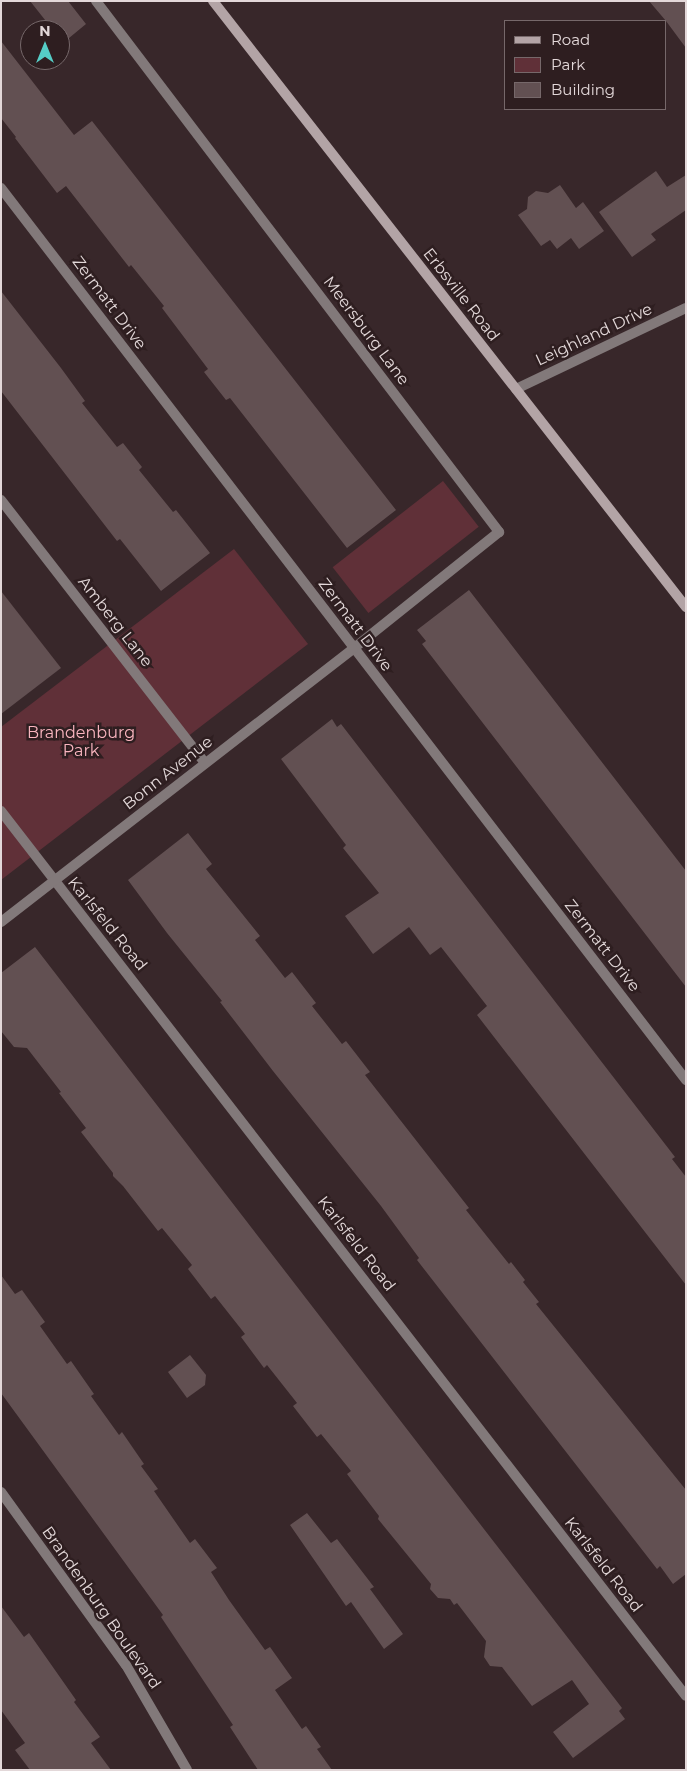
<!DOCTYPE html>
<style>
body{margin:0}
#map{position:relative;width:687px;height:1771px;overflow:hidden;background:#38272a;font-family:Montserrat,sans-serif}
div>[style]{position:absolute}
.green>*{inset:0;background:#603038;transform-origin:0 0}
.building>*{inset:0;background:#625052}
.lane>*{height:10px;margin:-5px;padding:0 5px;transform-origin:5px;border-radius:5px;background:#82797a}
.street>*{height:10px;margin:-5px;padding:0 5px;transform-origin:5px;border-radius:5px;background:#82797a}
.secondary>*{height:10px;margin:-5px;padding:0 5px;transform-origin:5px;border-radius:5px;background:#b3a4a6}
span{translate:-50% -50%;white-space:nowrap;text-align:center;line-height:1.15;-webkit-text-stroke:5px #2e1e20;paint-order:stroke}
.street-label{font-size:16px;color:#e3d8d9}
.park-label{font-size:16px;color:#fab5bf}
.frame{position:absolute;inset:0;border:2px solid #e3d8d9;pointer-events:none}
.legend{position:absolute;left:504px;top:20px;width:162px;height:90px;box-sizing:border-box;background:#2e1e20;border:1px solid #76686a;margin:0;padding:6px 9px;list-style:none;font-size:15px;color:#e3d8d9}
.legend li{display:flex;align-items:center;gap:10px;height:25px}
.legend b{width:25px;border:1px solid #76686a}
.north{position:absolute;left:20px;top:20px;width:50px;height:50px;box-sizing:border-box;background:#2e1e20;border:1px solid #76686a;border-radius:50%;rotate:0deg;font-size:14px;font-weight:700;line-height:20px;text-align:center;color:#e3d8d9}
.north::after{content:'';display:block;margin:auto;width:18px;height:22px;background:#55cdc6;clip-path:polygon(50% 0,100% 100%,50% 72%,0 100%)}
</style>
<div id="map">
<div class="green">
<i style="left:443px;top:481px;width:58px;height:140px;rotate:52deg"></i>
<i style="clip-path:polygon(234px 549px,308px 644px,1px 880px,1px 727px)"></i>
</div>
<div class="building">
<i style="clip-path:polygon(30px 1px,68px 1px,86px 24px,63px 43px,60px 39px,60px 30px,53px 30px)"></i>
<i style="clip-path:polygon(649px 1px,686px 1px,686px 48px,666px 21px)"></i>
<i style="clip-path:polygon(1px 41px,74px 135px,92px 121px,396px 510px,347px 548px,230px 398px,226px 400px,204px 372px,208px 369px,162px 308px,164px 306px,131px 265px,129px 267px,66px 186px,57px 193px,15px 138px,16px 137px,1px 118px)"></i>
<i style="clip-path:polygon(656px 171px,667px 187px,686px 175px,686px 210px,651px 234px,656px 240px,632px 257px,599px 212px)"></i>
<i style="clip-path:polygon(560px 185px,576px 208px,583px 202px,604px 231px,579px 249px,571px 238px,557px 249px,550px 240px,541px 246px,518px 215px,527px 209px,528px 197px,536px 191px,548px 193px)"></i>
<i style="clip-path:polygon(1px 291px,61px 368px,85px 401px,82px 403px,117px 447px,123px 443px,142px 467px,139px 470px,173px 512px,176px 510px,210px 553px,161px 591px,120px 539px,117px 541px,1px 391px)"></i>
<i style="clip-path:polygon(469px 590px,686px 871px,686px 987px,422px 644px,426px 641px,417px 630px)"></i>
<i style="clip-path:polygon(1px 591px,61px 668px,1px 714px)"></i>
<i style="clip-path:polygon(332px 719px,337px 727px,341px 724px,675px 1157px,672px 1159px,686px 1177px,686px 1285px,477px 1015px,487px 1006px,441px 947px,430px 955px,409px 927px,373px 954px,345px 916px,379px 893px,343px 848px,346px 845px,281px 759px)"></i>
<i style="clip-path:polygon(188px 833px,212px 864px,206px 869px,260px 936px,255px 940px,285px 978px,292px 972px,316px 1003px,312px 1006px,342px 1044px,346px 1041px,370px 1072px,365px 1075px,469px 1208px,466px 1210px,509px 1264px,511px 1262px,525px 1280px,523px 1282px,539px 1302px,536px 1304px,686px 1490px,686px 1574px,673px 1584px,660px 1566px,657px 1569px,417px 1260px,419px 1258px,381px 1206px,273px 1071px,220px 1002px,222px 1001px,167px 933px,128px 880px)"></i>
<i style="clip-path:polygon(35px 947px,622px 1708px,619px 1711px,625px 1719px,573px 1758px,553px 1732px,589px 1704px,572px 1680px,532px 1706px,502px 1667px,490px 1666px,484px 1657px,486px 1641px,457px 1603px,454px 1605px,450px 1599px,438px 1598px,430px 1589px,431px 1584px,378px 1519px,379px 1516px,347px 1474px,351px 1471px,321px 1434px,317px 1437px,293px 1406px,297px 1403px,267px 1365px,264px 1368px,241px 1337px,245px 1334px,215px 1296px,211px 1299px,188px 1269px,192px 1265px,162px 1228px,158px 1231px,123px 1186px,113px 1176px,113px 1173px,81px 1132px,86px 1128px,59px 1093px,61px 1092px,27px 1048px,14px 1047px,1px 1031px,1px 973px)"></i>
<i style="clip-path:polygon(1px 1275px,15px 1294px,22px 1290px,45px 1322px,40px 1326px,67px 1364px,71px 1361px,94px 1394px,91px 1396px,119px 1435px,122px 1432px,144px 1464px,141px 1466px,158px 1489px,154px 1491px,190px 1543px,195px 1539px,217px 1568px,211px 1572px,229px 1600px,265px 1650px,270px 1647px,292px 1678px,275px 1690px,302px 1729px,306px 1726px,321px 1747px,317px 1749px,332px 1770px,258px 1770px,230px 1727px,233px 1725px,161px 1617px,163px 1615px,1px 1393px)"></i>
<i style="clip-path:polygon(190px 1355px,206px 1375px,205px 1385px,187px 1398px,168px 1372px)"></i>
<i style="clip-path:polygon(307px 1513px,331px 1543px,337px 1539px,374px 1587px,370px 1589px,403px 1634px,384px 1649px,351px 1602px,346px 1606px,290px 1525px)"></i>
<i style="clip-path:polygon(1px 1606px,24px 1637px,29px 1633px,76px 1700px,74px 1702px,100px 1737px,91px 1743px,111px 1770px,30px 1770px,15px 1750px,25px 1743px,1px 1710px)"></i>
</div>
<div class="lane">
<i style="left:96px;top:1px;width:667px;rotate:52.8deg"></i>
<i style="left:499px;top:532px;width:187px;rotate:141.3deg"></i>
<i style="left:1px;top:500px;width:333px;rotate:52.2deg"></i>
</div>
<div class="street">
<i style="left:1px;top:188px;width:1125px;rotate:52.48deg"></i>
<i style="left:516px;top:389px;width:188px;rotate:-25.5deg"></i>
<i style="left:1px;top:811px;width:1119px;rotate:52.26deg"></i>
<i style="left:1px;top:922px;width:445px;rotate:-37.8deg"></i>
<i style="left:1px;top:1492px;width:213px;rotate:54.2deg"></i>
<i style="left:126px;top:1665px;width:121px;rotate:59.8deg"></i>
</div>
<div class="secondary">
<i style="left:213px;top:1px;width:769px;rotate:52.03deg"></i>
</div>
<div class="street-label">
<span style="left:461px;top:295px;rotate:52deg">Erbsville Road</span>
<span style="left:109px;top:303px;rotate:53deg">Zermatt Drive</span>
<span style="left:366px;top:331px;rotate:53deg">Meersburg Lane</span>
<span style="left:594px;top:335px;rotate:-25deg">Leighland Drive</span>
<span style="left:115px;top:622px;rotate:52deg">Amberg Lane</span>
<span style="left:355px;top:625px;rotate:53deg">Zermatt Drive</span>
<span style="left:168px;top:773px;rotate:-38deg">Bonn Avenue</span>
<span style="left:107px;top:924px;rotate:51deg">Karlsfeld Road</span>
<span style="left:602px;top:946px;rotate:52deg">Zermatt Drive</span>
<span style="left:356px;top:1244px;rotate:52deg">Karlsfeld Road</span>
<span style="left:603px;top:1565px;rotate:52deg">Karlsfeld Road</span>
<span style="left:101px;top:1608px;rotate:55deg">Brandenburg Boulevard</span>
</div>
<div class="park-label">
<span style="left:81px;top:742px">Brandenburg<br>Park</span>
</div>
<div class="frame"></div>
<ul class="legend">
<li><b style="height:6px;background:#b3a4a6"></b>Road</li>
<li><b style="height:14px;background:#603038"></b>Park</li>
<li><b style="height:14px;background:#625052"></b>Building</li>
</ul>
<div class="north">N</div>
</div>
